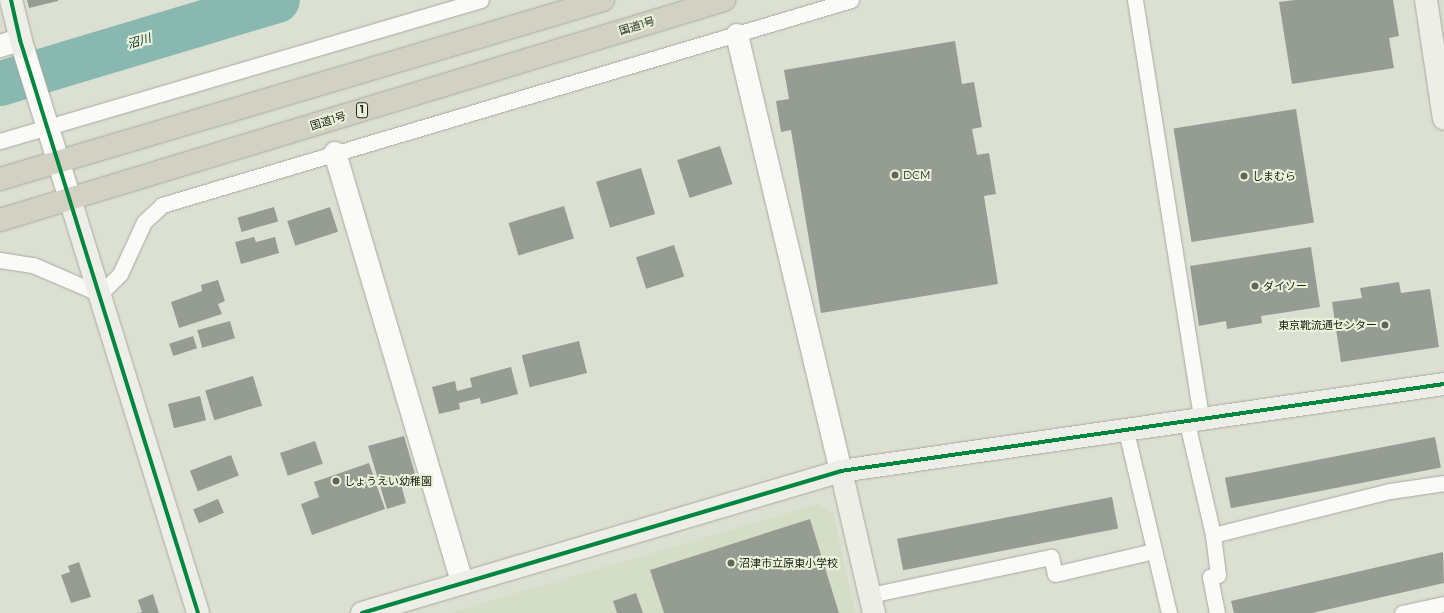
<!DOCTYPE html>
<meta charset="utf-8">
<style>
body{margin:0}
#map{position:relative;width:1444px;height:613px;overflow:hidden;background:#dbe0d2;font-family:Montserrat,"Noto Sans JP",sans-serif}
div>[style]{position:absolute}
.built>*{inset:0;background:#d4ddc5}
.river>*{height:45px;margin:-22.5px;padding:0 22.5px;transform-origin:22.5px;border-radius:22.5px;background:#88b8b0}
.building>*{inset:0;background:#959c93;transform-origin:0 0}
.roads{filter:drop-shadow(0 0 1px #a6aa9f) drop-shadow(0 0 1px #a6aa9f)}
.lane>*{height:15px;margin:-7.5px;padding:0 7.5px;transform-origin:7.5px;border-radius:7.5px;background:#fafaf8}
.street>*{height:22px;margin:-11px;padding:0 11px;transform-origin:11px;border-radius:11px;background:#fafaf8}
.secondary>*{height:22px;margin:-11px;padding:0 11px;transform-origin:11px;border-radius:11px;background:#eeeee9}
.highway>*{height:22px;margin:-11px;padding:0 11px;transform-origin:11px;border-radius:11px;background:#d2d1c4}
.cycleway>*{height:4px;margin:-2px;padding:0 2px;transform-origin:2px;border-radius:2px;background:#00873e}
.dots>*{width:11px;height:11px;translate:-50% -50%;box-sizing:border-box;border:2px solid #e9f3d9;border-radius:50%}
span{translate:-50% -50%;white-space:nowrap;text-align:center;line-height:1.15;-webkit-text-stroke:4px #e9f3d9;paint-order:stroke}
.shield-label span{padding:1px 3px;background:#e9f3d9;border:1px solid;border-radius:3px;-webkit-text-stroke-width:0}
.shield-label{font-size:10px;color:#20231a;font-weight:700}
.street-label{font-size:11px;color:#20231a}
.poi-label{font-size:11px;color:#20231a}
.left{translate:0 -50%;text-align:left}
.right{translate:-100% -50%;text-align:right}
.water-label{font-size:12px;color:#0d2f2d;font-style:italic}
</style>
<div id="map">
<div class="built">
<i style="clip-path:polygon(818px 504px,833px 513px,855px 613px,449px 613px)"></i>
</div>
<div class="river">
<i style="left:0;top:83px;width:289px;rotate:-16.7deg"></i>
</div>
<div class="building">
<i style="clip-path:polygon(27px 0,58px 0,58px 1px,29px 8px)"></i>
<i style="clip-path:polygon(1295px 0,1393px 0,1399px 36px,1389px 38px,1394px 68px,1292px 84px,1279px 2px)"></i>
<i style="clip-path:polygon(955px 41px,962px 84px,974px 82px,982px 127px,972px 129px,977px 155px,989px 153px,996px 194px,984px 196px,998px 284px,821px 313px,791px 130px,781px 132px,776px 101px,789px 99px,784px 70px)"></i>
<i style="left:1296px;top:109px;width:115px;height:124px;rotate:81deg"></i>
<i style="left:720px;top:146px;width:40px;height:45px;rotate:72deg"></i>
<i style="left:641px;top:168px;width:48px;height:47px;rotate:73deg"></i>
<i style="left:564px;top:206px;width:34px;height:58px;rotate:73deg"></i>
<i style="left:274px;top:207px;width:15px;height:38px;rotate:74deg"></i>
<i style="left:330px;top:207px;width:26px;height:45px;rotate:72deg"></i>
<i style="clip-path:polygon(254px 237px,256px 242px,275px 237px,279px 253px,241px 264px,235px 242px)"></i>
<i style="left:674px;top:245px;width:33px;height:40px;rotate:72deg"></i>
<i style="clip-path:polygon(1311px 247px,1320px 307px,1261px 316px,1262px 323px,1227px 329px,1226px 321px,1199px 326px,1190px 266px)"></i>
<i style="clip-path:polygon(218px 280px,225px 301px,218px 304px,222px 314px,179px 328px,171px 302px,202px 291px,201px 285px)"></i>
<i style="clip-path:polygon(1399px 282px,1401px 293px,1430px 289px,1439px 347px,1341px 362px,1332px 302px,1362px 298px,1360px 288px)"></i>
<i style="left:230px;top:321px;width:18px;height:34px;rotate:74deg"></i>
<i style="left:193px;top:336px;width:13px;height:25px;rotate:72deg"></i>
<i style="left:579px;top:341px;width:33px;height:59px;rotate:76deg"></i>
<i style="clip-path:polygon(511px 367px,518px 394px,481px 404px,480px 398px,459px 403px,460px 409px,439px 414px,432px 387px,455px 381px,457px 391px,472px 387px,470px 378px)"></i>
<i style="left:253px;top:376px;width:31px;height:50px;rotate:73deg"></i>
<i style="left:200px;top:396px;width:25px;height:33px;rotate:76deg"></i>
<i style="clip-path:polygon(404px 436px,418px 484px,402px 488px,406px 503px,387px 509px,368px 446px)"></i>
<i style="left:1435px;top:437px;width:31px;height:214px;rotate:79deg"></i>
<i style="left:315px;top:441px;width:24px;height:37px;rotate:71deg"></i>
<i style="left:231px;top:455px;width:22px;height:44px;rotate:69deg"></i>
<i style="clip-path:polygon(369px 463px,385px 509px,312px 535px,301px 504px,319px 497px,314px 482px)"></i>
<i style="left:1112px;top:497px;width:32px;height:219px;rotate:79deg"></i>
<i style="left:218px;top:499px;width:15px;height:27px;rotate:67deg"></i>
<i style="clip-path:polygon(810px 519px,839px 613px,664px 613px,650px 570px)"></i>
<i style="clip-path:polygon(1443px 552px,1444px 583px,1312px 613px,1234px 613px,1231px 601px)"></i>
<i style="clip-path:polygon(79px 562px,91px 597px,71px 603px,61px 575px,70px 572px,68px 566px)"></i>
<i style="clip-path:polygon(636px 593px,643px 613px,617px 613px,613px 601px)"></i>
<i style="clip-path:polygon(153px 594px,159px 613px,138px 613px,142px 612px,138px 600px)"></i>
</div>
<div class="roads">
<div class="lane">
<i style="left:1135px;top:0;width:426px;rotate:81deg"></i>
<i style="left:0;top:141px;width:501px;rotate:-16.34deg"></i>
<i style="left:0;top:260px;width:33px;rotate:9deg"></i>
<i style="left:33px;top:265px;width:73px;rotate:23.4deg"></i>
<i style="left:100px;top:294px;width:28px;rotate:-45deg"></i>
<i style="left:120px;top:274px;width:57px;rotate:-65.2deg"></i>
<i style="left:144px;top:222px;width:25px;rotate:-43deg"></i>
<i style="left:162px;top:205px;width:719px;rotate:-16.57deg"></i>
<i style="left:1187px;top:423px;width:115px;rotate:76.9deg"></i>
<i style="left:1126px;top:431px;width:187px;rotate:76.7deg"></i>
<i style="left:870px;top:595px;width:185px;rotate:-11.9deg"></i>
<i style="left:1051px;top:557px;width:17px;rotate:77deg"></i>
<i style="left:1055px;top:574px;width:102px;rotate:-13.1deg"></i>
<i style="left:1217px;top:613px;width:37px;rotate:-101deg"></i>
<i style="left:1210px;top:577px;width:8px;rotate:-14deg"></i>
<i style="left:1218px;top:575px;width:40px;rotate:-97.1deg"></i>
<i style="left:1213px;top:535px;width:182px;rotate:-14deg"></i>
<i style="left:1390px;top:491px;width:55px;rotate:-8.4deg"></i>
<i style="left:1402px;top:613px;width:43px;rotate:-12.1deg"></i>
</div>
<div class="street">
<i style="left:737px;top:35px;width:448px;rotate:76.6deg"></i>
<i style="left:0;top:46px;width:21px;rotate:-17deg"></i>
<i style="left:23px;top:48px;width:158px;rotate:72.7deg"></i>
<i style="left:335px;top:153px;width:448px;rotate:73.5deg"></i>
</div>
<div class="secondary">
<i style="left:11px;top:0;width:49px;rotate:76deg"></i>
<i style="left:1426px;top:0;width:120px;rotate:81.4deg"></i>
<i style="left:70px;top:199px;width:433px;rotate:72.8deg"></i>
<i style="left:841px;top:471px;width:146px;rotate:76.9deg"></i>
<i style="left:362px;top:613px;width:500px;rotate:-16.5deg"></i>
<i style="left:841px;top:471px;width:609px;rotate:-8.21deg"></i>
</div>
<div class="highway">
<i style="left:0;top:179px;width:629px;rotate:-16.53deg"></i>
<i style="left:0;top:220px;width:757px;rotate:-16.9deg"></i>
</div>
</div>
<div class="cycleway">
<i style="left:11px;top:0;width:41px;rotate:77.3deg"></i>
<i style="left:20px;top:40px;width:600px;rotate:72.74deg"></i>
<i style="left:362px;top:613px;width:500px;rotate:-16.5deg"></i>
<i style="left:841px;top:471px;width:609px;rotate:-8.21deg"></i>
</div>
<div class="dots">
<i style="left:895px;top:175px;background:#61655a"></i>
<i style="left:1244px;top:176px;background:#61655a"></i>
<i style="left:1255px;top:286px;background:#61655a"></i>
<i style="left:1385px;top:325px;background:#61655a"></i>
<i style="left:336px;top:481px;background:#61655a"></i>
<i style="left:731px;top:563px;background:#61655a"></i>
</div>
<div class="shield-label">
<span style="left:362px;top:110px">1</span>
</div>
<div class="street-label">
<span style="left:637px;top:26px;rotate:-17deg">国道1号</span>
<span style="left:328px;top:121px;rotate:-17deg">国道1号</span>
</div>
<div class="poi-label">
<span class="left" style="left:903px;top:175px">DCM</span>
<span class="left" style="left:1252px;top:176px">しまむら</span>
<span class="left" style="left:1263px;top:286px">ダイソー</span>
<span class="right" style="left:1377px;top:325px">東京靴流通センター</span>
<span class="left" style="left:344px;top:481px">しょうえい幼稚園</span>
<span class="left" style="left:739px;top:563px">沼津市立原東小学校</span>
</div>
<div class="water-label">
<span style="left:139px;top:41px;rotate:-17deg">沼川</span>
</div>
</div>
